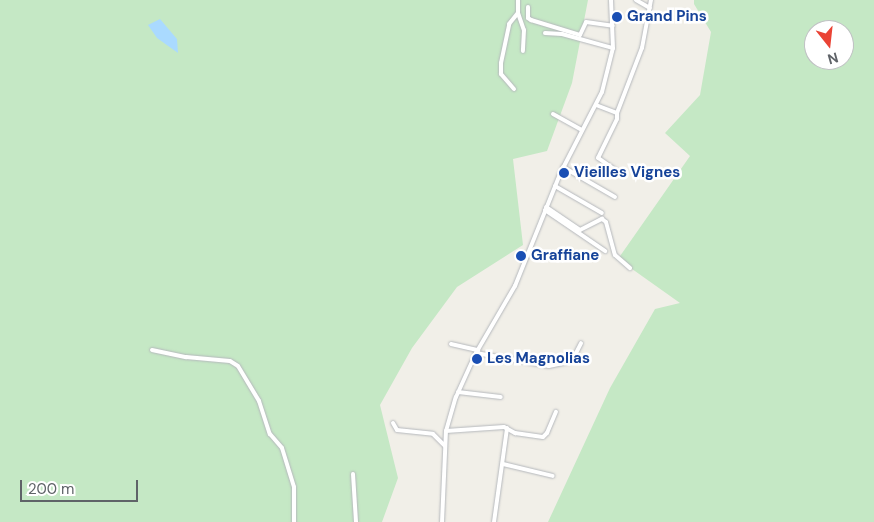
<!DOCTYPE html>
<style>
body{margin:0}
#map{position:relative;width:874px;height:522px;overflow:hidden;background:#f1efe8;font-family:"DM Sans",sans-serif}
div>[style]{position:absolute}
.green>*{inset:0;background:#c5e8c5}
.water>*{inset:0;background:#aadaff}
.roads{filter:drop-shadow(0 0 1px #b5b8bc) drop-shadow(0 0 1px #b5b8bc)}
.minor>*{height:4px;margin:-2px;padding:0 2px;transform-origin:2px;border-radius:2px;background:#fff}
.dots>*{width:14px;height:14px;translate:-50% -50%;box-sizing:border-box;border:2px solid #fff;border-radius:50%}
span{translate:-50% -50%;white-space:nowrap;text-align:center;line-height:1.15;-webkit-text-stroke:5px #fff;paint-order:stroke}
.transit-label{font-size:15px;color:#164399;font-weight:700}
.left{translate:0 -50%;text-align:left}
.north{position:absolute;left:804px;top:20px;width:50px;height:50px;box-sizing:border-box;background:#fff;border:1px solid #bfc1c3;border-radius:50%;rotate:164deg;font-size:14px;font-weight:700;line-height:20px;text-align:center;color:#5f6368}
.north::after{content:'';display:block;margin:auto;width:18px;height:22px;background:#ea4335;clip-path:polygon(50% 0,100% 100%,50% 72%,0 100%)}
.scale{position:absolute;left:20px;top:480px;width:118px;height:22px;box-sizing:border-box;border:2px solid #5f6368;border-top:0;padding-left:6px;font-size:15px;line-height:18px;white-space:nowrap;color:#5f6368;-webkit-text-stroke:4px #fff;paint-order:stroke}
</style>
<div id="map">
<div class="green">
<i style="clip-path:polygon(0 0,588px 0,572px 83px,547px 151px,513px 159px,523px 245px,457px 287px,412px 348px,380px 405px,398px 478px,382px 522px,0 522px)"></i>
<i style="clip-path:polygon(evenodd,694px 0,874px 0,874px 522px,548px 522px,610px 388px,655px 309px,680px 303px,618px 259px,690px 156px,665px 133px,700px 95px,711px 32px,694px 4px,694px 0,814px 30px,844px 30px,844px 60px,814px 60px,814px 30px)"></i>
</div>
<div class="water">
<i style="clip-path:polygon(160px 19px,177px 39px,178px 53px,157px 38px,148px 25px)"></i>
</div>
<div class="roads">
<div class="minor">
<i style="left:518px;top:0;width:13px;rotate:90deg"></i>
<i style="left:518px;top:13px;width:18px;rotate:71deg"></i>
<i style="left:524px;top:30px;width:21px;rotate:93deg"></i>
<i style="left:636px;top:0;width:16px;rotate:30deg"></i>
<i style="left:528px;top:7px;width:11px;rotate:90deg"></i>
<i style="left:528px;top:18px;width:4px;rotate:34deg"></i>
<i style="left:531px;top:20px;width:51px;rotate:17deg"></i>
<i style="left:580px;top:35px;width:14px;rotate:-65deg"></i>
<i style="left:586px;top:22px;width:27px;rotate:8deg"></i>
<i style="left:545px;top:33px;width:17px;rotate:3deg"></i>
<i style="left:562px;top:34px;width:53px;rotate:15.4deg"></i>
<i style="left:514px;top:89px;width:20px;rotate:-131deg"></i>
<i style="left:501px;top:74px;width:11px;rotate:-90deg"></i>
<i style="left:501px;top:63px;width:40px;rotate:-78deg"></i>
<i style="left:509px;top:24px;width:14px;rotate:-51deg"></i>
<i style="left:596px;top:105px;width:22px;rotate:21deg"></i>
<i style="left:553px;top:114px;width:33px;rotate:29deg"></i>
<i style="left:563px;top:167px;width:60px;rotate:30deg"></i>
<i style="left:621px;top:174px;width:28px;rotate:-145deg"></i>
<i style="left:598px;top:158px;width:43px;rotate:-64deg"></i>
<i style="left:617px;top:119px;width:6px;rotate:-90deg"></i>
<i style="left:617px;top:113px;width:70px;rotate:-69deg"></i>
<i style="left:642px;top:48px;width:49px;rotate:-79.4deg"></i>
<i style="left:555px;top:186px;width:54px;rotate:29.9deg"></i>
<i style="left:546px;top:207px;width:41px;rotate:34.1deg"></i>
<i style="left:580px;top:230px;width:25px;rotate:-27deg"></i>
<i style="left:602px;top:219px;width:5px;rotate:37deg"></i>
<i style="left:606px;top:222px;width:34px;rotate:75deg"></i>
<i style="left:615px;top:255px;width:20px;rotate:41deg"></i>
<i style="left:545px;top:210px;width:73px;rotate:34.3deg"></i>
<i style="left:451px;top:344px;width:28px;rotate:13deg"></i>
<i style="left:152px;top:350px;width:35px;rotate:12deg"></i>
<i style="left:186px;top:357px;width:44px;rotate:5.2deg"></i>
<i style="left:230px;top:361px;width:9px;rotate:32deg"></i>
<i style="left:238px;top:366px;width:41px;rotate:59deg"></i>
<i style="left:259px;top:401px;width:35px;rotate:72deg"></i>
<i style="left:270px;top:434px;width:18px;rotate:49deg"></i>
<i style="left:282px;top:448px;width:41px;rotate:72.9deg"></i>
<i style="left:294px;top:487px;width:35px;rotate:90deg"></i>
<i style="left:476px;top:353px;width:74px;rotate:10.1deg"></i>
<i style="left:549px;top:366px;width:24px;rotate:-12deg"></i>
<i style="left:572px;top:361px;width:20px;rotate:-63deg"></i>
<i style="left:458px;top:392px;width:43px;rotate:6.6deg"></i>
<i style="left:393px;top:423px;width:8px;rotate:60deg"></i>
<i style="left:397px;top:430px;width:36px;rotate:6deg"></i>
<i style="left:433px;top:434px;width:17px;rotate:45deg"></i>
<i style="left:446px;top:431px;width:58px;rotate:-3.9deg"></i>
<i style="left:504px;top:427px;width:13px;rotate:29deg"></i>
<i style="left:515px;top:433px;width:28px;rotate:8deg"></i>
<i style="left:543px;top:437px;width:6px;rotate:-45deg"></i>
<i style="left:547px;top:433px;width:23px;rotate:-67deg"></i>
<i style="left:503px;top:464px;width:51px;rotate:13.5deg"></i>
<i style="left:353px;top:474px;width:48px;rotate:86.4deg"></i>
<i style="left:442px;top:522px;width:91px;rotate:-87.5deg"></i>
<i style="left:446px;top:431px;width:35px;rotate:-74deg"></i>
<i style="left:456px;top:397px;width:48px;rotate:-65.6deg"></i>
<i style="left:476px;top:353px;width:78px;rotate:-59.8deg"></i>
<i style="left:515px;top:286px;width:121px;rotate:-68.1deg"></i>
<i style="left:560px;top:174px;width:92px;rotate:-62.9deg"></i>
<i style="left:602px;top:92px;width:45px;rotate:-76deg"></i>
<i style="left:613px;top:48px;width:48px;rotate:-92.4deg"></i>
<i style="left:494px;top:522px;width:95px;rotate:-82.1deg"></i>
</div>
</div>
<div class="dots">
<i style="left:617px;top:17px;background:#1a4fb4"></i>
<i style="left:564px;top:173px;background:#1a4fb4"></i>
<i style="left:521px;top:256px;background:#1a4fb4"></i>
<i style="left:477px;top:359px;background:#1a4fb4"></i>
</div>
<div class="transit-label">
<span class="left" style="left:627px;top:17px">Grand Pins</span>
<span class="left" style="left:574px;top:173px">Vieilles Vignes</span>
<span class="left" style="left:531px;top:256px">Graffiane</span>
<span class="left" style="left:487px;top:359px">Les Magnolias</span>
</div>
<div class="north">N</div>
<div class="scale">200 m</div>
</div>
